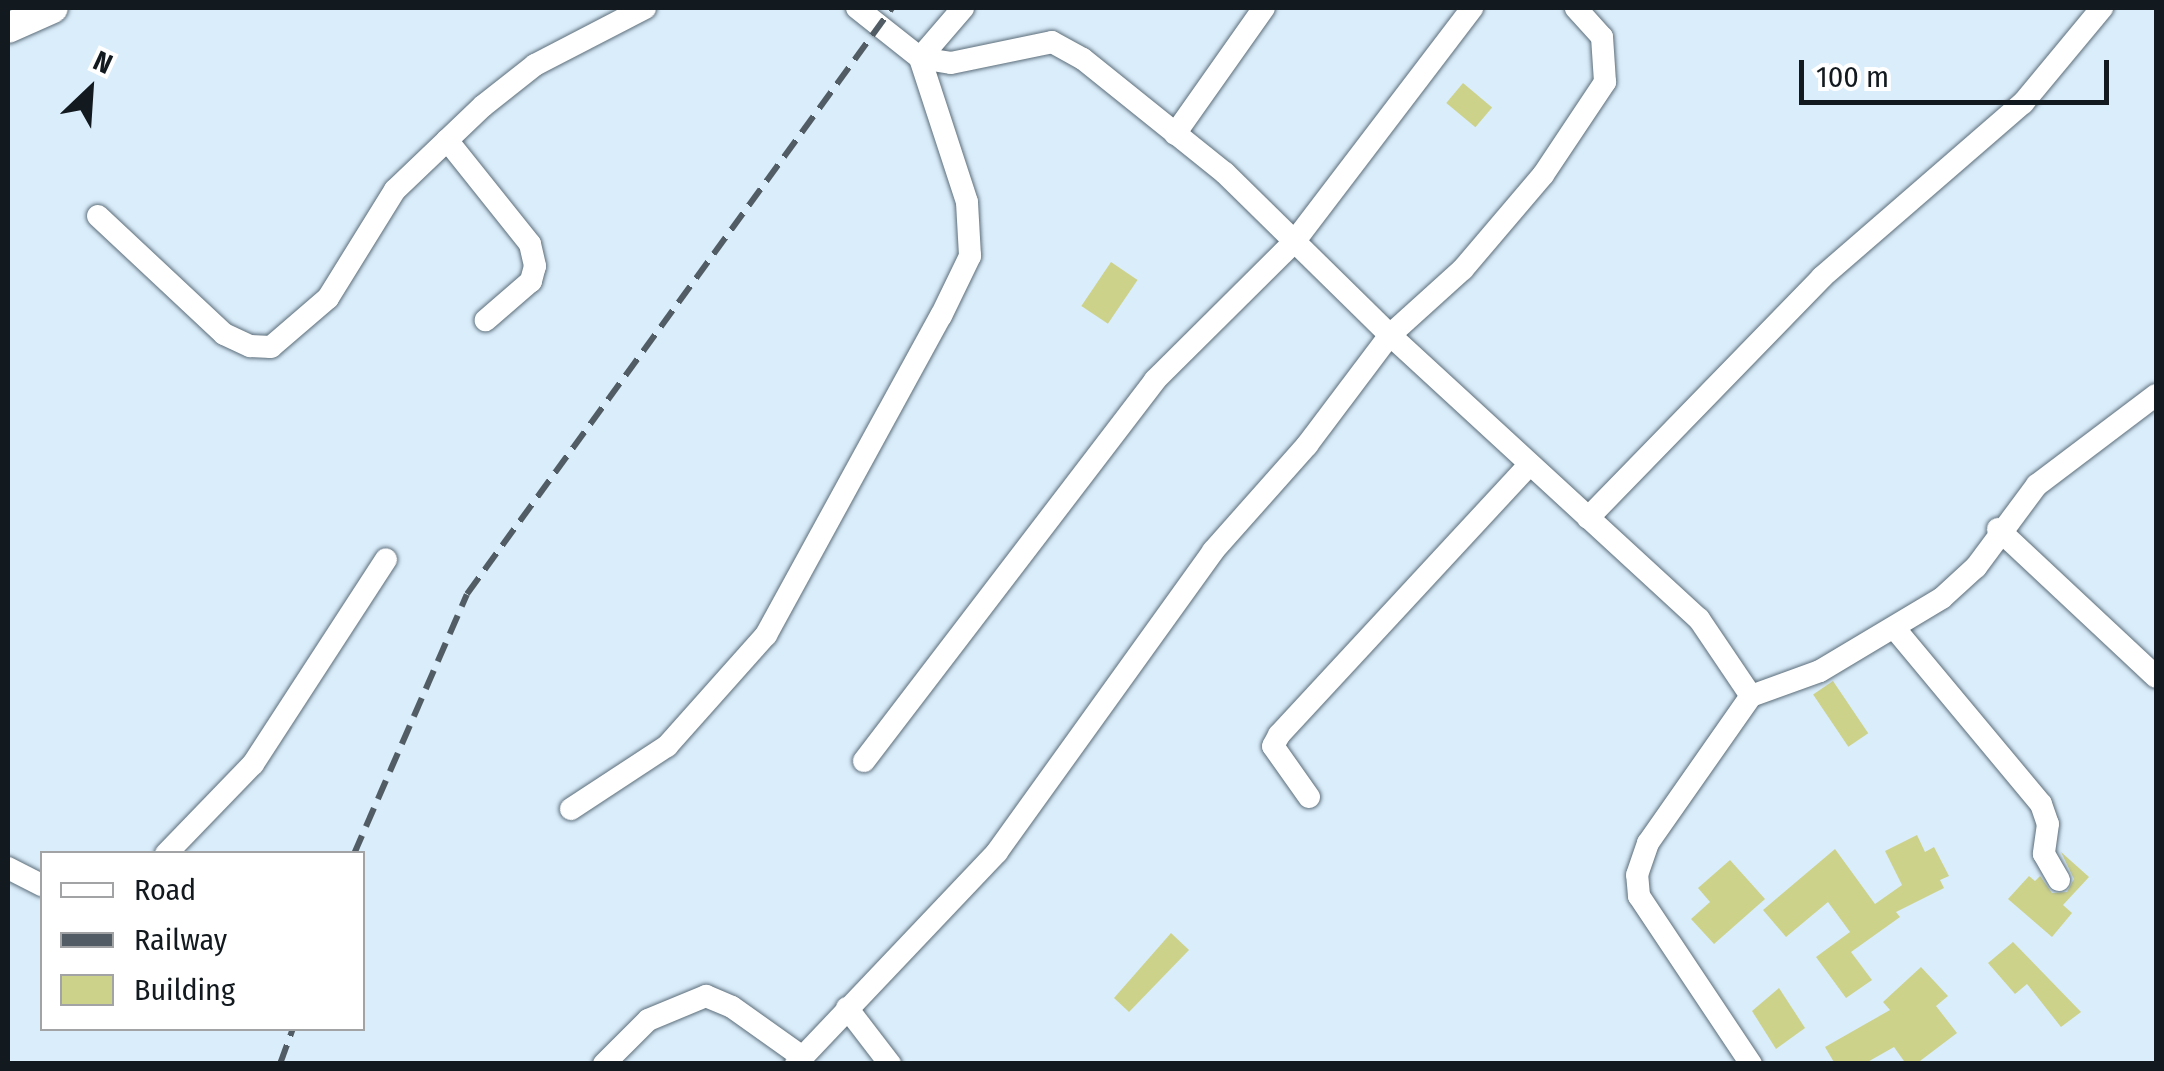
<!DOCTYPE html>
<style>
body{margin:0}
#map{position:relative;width:2164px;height:1071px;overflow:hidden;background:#daedfb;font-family:"Fira Sans Condensed",sans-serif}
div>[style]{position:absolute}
.building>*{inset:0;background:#cdd28b;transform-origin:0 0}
.roads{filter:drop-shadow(0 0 2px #5c6d79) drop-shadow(0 0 2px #5c6d79)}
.minor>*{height:22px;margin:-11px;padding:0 11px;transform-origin:11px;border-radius:11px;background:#fff}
.major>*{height:30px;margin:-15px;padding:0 15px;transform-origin:15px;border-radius:15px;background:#fff}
.rail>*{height:6px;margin-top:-3px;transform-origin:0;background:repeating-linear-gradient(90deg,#515c64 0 20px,transparent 0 30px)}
span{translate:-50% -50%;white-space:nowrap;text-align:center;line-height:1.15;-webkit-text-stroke:10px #fff;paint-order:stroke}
.frame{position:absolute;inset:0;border:10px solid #131a1f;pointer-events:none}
.legend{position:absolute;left:40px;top:851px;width:325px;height:180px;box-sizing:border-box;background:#fff;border:2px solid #a1a3a5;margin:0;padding:12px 18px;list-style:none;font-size:30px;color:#131a1f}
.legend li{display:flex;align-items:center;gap:20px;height:50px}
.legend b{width:50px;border:2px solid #a1a3a5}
.north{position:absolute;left:40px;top:40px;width:100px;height:100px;-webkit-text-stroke:8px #fff;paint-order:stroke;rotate:25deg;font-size:28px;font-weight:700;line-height:40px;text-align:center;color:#131a1f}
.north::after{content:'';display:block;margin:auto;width:35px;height:45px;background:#131a1f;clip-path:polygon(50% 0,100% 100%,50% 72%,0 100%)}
.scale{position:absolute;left:1799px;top:60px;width:310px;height:45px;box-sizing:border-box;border:5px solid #131a1f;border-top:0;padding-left:12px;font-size:30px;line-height:35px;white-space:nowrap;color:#131a1f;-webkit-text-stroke:8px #fff;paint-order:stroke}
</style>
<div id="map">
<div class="building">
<i style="left:1463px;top:83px;width:38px;height:26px;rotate:40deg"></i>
<i style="left:1111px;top:262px;width:32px;height:53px;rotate:34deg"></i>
<i style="left:1833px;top:681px;width:63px;height:24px;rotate:56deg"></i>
<i style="clip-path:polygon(1917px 835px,1925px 852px,1934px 847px,1949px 876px,1940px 880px,1944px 888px,1896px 912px,1900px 917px,1851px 952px,1872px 980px,1846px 998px,1816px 957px,1850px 932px,1828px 902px,1786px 937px,1763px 910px,1835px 849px,1875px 904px,1902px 885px,1885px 851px)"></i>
<i style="clip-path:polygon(2061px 852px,2089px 877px,2063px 905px,2072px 913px,2052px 937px,2008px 899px,2029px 876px,2035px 881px,2040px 876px,2052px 893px,2067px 892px,2074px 879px)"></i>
<i style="clip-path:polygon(1730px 860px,1765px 899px,1714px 944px,1691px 919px,1710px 902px,1698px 888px)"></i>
<i style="clip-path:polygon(1171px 933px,1189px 950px,1129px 1012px,1114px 998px)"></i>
<i style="clip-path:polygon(2013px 942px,2081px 1012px,2061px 1027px,2027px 984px,2015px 994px,1988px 963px)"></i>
<i style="clip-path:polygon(1921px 967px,1948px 996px,1936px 1006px,1957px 1033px,1916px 1064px,1906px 1064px,1894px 1047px,1864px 1064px,1835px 1064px,1825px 1047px,1890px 1010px,1883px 1002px)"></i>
<i style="clip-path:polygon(1779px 988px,1805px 1028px,1776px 1049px,1752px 1011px)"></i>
</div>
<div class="roads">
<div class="minor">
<i style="left:857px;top:8px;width:80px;rotate:38.4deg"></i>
<i style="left:920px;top:58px;width:31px;rotate:9deg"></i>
<i style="left:951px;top:63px;width:103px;rotate:-11.7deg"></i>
<i style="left:1052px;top:42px;width:35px;rotate:29deg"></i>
<i style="left:1083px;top:59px;width:182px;rotate:38.8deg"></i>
<i style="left:1225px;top:173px;width:231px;rotate:44.5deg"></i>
<i style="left:1390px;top:335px;width:420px;rotate:42.6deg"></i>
<i style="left:1699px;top:619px;width:93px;rotate:56deg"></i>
<i style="left:1175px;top:134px;width:154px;rotate:-54.8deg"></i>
<i style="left:447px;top:140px;width:133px;rotate:51.4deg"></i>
<i style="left:530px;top:244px;width:23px;rotate:77deg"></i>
<i style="left:535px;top:266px;width:16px;rotate:105deg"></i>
<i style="left:531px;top:281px;width:60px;rotate:139.1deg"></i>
<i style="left:98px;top:216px;width:173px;rotate:43.1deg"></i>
<i style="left:224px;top:334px;width:29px;rotate:25deg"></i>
<i style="left:250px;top:346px;width:21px;rotate:3deg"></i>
<i style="left:271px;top:347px;width:75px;rotate:-40.7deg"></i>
<i style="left:328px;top:298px;width:127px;rotate:-58.2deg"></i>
<i style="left:395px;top:190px;width:122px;rotate:-43.7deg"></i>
<i style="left:483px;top:106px;width:66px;rotate:-38.3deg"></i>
<i style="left:535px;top:65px;width:124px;rotate:-27.4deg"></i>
<i style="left:1588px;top:518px;width:336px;rotate:-45.8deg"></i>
<i style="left:1822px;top:277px;width:266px;rotate:-40.9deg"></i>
<i style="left:2023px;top:103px;width:124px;rotate:-50.3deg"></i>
<i style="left:1998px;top:529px;width:216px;rotate:43.1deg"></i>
<i style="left:1896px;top:630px;width:226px;rotate:50.2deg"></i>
<i style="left:2041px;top:804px;width:21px;rotate:71deg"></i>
<i style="left:2048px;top:824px;width:30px;rotate:98deg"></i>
<i style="left:2044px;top:854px;width:30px;rotate:60deg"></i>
<i style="left:864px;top:761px;width:479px;rotate:-52.6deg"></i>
<i style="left:1155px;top:380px;width:196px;rotate:-44.8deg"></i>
<i style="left:1294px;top:242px;width:294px;rotate:-52.7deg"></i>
<i style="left:1309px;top:797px;width:62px;rotate:-125.2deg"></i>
<i style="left:1273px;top:746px;width:13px;rotate:-61deg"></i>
<i style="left:1279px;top:735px;width:368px;rotate:-47.2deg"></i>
<i style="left:571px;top:809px;width:115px;rotate:-33.3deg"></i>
<i style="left:667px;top:746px;width:149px;rotate:-48.3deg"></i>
<i style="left:766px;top:635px;width:364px;rotate:-61.3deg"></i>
<i style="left:941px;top:316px;width:67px;rotate:-64.2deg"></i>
<i style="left:970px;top:256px;width:54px;rotate:-93.2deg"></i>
<i style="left:967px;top:202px;width:151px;rotate:-108.1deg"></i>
<i style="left:920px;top:58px;width:66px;rotate:-49.3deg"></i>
<i style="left:166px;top:854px;width:125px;rotate:-46deg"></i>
<i style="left:253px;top:764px;width:244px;rotate:-57deg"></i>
<i style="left:8px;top:868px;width:38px;rotate:27deg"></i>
<i style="left:847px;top:1008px;width:71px;rotate:52.5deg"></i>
<i style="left:604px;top:1064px;width:62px;rotate:-45deg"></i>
<i style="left:648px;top:1020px;width:63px;rotate:-22.5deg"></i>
<i style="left:706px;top:996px;width:28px;rotate:23deg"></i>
<i style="left:732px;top:1007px;width:85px;rotate:35.4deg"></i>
<i style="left:796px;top:1064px;width:292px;rotate:-46.5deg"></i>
<i style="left:997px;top:852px;width:370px;rotate:-54.3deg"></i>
<i style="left:1213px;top:551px;width:142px;rotate:-48.4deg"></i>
<i style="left:1307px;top:445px;width:138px;rotate:-53deg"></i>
<i style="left:1390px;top:335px;width:98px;rotate:-42.1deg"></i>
<i style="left:1463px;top:269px;width:123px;rotate:-49.6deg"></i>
<i style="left:1543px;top:175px;width:112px;rotate:-56.3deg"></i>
<i style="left:1605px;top:82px;width:45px;rotate:-93.8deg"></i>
<i style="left:1602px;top:37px;width:39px;rotate:-132deg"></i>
<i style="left:1751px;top:1064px;width:202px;rotate:-123.7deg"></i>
<i style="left:1639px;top:896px;width:21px;rotate:-95deg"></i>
<i style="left:1637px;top:875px;width:34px;rotate:-71deg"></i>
<i style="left:1648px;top:843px;width:179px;rotate:-55deg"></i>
<i style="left:1751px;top:696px;width:73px;rotate:-19.9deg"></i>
<i style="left:1820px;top:671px;width:142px;rotate:-30.9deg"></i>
<i style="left:1942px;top:598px;width:46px;rotate:-42.4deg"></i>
<i style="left:1976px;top:567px;width:102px;rotate:-53.4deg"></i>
<i style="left:2037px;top:485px;width:149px;rotate:-37.1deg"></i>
</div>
<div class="major">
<i style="left:8px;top:28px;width:49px;rotate:-24deg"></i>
</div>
</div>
<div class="rail">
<i style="left:354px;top:854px;width:283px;rotate:-66.5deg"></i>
<i style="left:467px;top:594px;width:724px;rotate:-54.05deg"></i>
<i style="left:280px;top:1064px;width:38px;rotate:-70deg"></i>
</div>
<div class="frame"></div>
<ul class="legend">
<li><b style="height:12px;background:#fff"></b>Road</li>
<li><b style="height:12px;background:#515c64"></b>Railway</li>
<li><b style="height:28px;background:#cdd28b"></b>Building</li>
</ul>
<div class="north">N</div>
<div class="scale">100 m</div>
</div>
